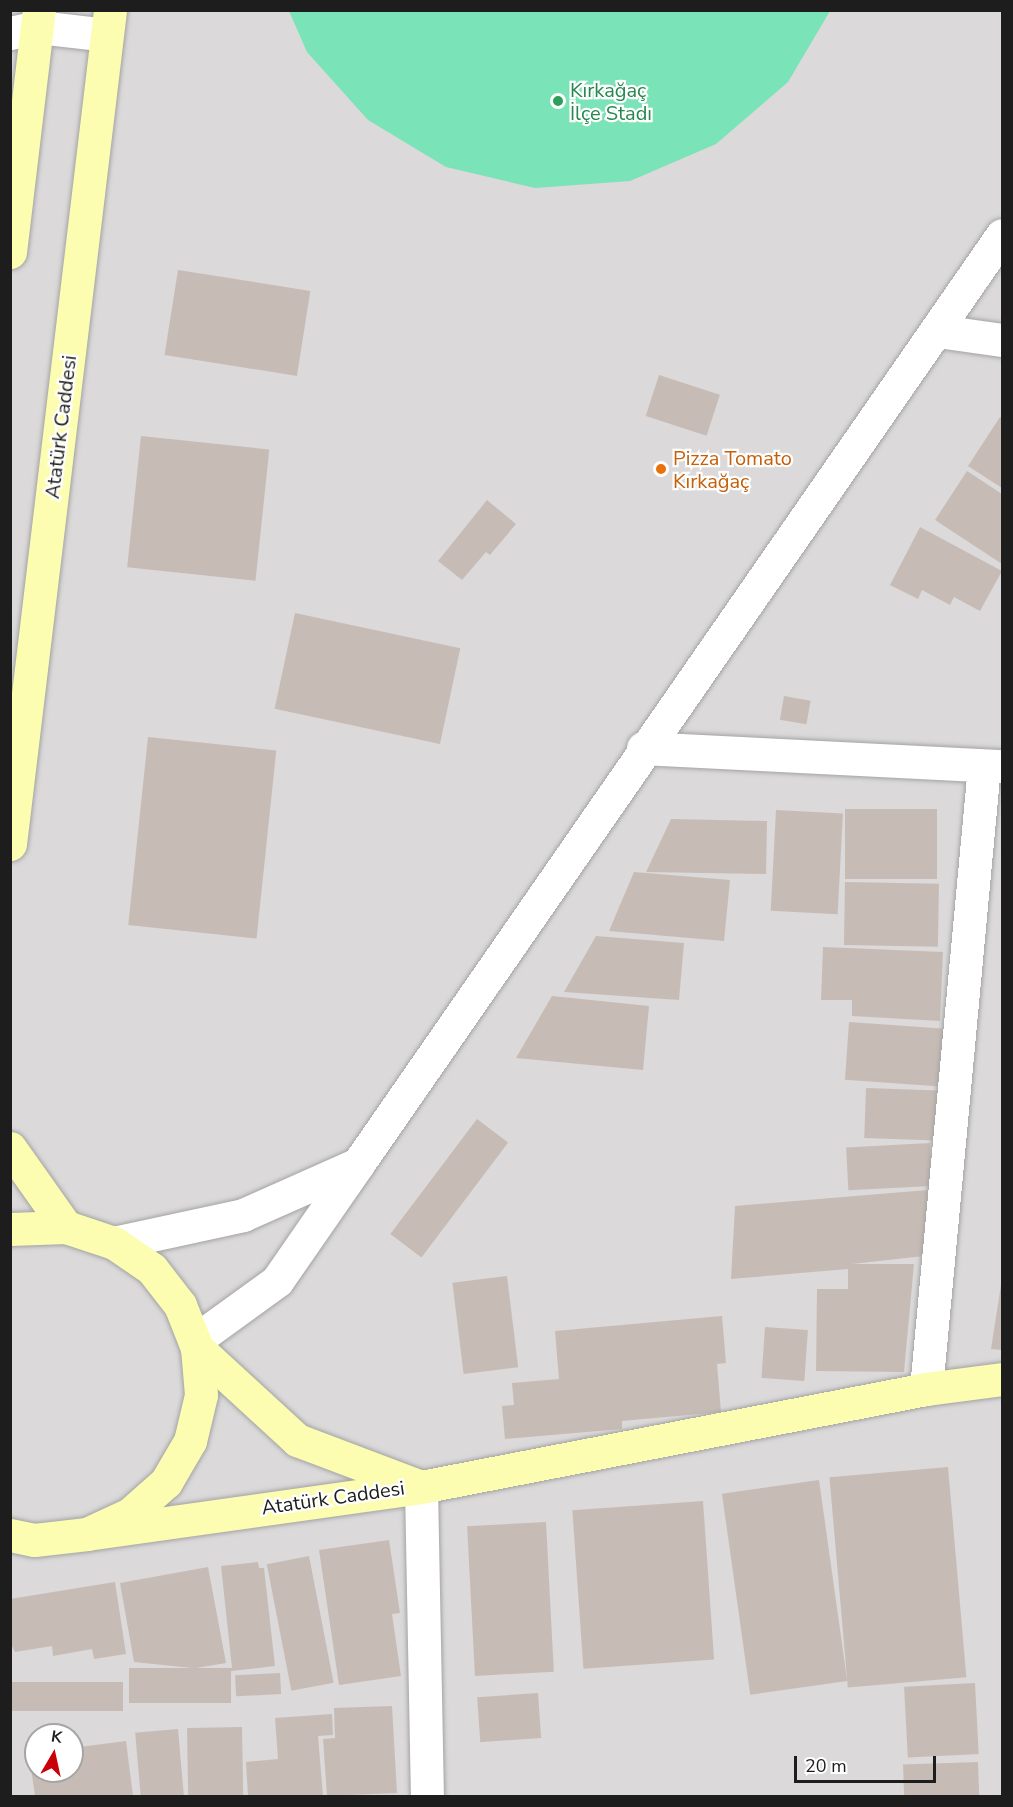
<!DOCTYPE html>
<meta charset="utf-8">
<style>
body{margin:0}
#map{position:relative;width:1013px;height:1807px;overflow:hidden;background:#efeae2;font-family:"Nunito Sans",sans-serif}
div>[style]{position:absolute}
.residential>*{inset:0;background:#dbd9d9}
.pitch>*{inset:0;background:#7ae3b7}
.building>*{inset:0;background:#c7bcb5;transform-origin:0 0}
.roads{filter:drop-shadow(0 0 2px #a4a4a4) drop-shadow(0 0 2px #a4a4a4)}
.minor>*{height:33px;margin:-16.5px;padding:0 16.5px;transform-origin:16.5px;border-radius:16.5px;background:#fff}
.tertiary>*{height:33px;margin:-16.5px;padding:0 16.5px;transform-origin:16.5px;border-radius:16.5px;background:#fff}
.secondary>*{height:33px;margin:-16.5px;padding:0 16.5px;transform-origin:16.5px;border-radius:16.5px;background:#fcfdb1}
.dots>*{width:16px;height:16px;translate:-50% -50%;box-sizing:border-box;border:3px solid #fff;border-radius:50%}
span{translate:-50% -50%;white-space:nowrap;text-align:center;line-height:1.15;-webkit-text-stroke:4.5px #fff;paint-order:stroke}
.leisure-label{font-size:20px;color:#27864d}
.left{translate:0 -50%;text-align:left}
.street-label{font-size:20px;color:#1d1d1d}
.food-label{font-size:20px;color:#c56008}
.frame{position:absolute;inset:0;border:12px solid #1d1d1d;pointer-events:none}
.north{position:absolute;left:24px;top:1723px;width:60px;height:60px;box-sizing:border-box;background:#fff;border:2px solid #a5a5a5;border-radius:50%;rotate:9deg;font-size:16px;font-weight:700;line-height:24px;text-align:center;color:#1d1d1d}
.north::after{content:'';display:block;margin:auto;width:21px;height:27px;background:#c90007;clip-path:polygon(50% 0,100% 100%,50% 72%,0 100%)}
.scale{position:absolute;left:794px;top:1756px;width:142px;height:27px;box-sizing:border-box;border:3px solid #1d1d1d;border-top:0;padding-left:8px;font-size:18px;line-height:21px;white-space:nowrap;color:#1d1d1d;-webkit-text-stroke:4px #fff;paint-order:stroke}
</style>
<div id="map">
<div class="residential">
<i style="clip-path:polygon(evenodd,11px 11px,1002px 11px,1002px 1796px,11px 1796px,11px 11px,36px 1735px,72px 1735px,72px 1771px,36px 1771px,36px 1735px)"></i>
</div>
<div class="pitch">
<i style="clip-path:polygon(289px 11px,830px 11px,788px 82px,716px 144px,630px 181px,535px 188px,446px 167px,368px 120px,307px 52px)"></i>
</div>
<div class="building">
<i style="left:178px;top:270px;width:134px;height:86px;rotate:9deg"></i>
<i style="left:659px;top:375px;width:64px;height:43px;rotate:18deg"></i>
<i style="clip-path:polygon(1000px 417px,1002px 418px,1002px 488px,968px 466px)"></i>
<i style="left:141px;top:436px;width:129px;height:132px;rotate:6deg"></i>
<i style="clip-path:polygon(967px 471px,1002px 494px,1002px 564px,935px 520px)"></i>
<i style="clip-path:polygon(487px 500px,516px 524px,490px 555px,486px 552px,462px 580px,438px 561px)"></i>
<i style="clip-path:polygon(920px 527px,1002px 571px,980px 611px,954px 597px,950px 605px,922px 590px,918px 599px,890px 585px)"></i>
<i style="left:295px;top:613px;width:169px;height:98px;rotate:12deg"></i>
<i style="left:784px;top:696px;width:27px;height:24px;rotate:10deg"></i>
<i style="left:148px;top:737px;width:129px;height:189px;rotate:6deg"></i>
<i style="left:845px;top:809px;width:92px;height:70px"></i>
<i style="left:776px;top:810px;width:67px;height:101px;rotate:3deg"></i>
<i style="clip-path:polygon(671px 819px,767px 821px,766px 874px,646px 872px)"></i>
<i style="clip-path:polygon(634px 872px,730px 880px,724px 941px,609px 931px)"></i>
<i style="left:845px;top:882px;width:94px;height:63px;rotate:1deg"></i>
<i style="clip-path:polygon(596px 936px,684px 943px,679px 1000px,564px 992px)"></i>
<i style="clip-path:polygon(823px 947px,943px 952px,940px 1021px,852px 1016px,852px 1000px,821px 1000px)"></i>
<i style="clip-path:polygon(552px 996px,649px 1006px,643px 1070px,516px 1058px)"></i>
<i style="left:849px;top:1022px;width:96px;height:58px;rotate:4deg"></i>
<i style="left:866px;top:1088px;width:72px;height:50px;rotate:2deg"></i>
<i style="left:477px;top:1119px;width:39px;height:144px;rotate:37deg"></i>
<i style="left:930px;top:1143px;width:43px;height:84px;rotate:87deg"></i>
<i style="clip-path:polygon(928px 1190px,924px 1256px,852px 1264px,914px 1264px,904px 1372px,816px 1371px,817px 1289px,848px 1289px,848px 1269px,731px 1279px,735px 1206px)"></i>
<i style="left:507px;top:1276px;width:92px;height:55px;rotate:83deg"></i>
<i style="clip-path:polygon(1001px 1285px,1002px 1350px,991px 1349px)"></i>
<i style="clip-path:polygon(722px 1316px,726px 1363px,717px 1364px,721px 1412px,622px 1421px,622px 1429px,505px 1439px,502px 1406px,514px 1405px,512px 1383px,559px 1379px,555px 1331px)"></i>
<i style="left:765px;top:1327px;width:43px;height:51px;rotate:4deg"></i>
<i style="left:948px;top:1467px;width:211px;height:119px;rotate:85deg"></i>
<i style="left:819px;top:1480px;width:203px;height:98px;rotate:82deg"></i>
<i style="left:703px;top:1501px;width:159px;height:131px;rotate:86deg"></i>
<i style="left:546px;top:1522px;width:150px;height:79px;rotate:87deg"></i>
<i style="clip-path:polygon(389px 1540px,400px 1613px,392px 1614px,401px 1676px,339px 1685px,319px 1550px)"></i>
<i style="left:309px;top:1556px;width:129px;height:43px;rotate:79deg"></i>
<i style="clip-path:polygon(258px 1562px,259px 1568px,264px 1568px,275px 1666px,231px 1671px,231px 1703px,129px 1703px,129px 1668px,192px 1668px,134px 1662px,120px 1583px,208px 1567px,226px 1663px,196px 1668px,232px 1668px,221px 1566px)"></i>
<i style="clip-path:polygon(115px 1582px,126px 1654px,94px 1659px,92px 1649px,53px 1656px,52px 1646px,15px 1652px,10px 1642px,10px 1599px)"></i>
<i style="left:280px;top:1673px;width:21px;height:45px;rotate:87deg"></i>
<i style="left:10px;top:1682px;width:113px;height:29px"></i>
<i style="left:975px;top:1683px;width:71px;height:71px;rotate:87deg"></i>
<i style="left:538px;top:1693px;width:45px;height:61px;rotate:86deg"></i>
<i style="clip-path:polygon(392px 1706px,397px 1793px,327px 1796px,323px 1739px,335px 1738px,334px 1708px)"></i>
<i style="clip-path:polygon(332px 1714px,333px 1735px,318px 1736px,323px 1796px,248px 1796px,246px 1762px,278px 1759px,275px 1718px)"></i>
<i style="left:242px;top:1727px;width:69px;height:55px;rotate:89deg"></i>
<i style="left:178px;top:1729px;width:67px;height:43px;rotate:85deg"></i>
<i style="clip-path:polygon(126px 1741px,133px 1796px,35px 1796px,29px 1754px,36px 1753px,36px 1771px,72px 1771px,72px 1748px)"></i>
<i style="left:978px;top:1762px;width:34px;height:75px;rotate:88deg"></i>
</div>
<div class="roads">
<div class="minor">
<i style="left:938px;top:331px;width:65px;rotate:8deg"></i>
<i style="left:643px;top:748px;width:359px;rotate:2.9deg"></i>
<i style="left:926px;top:1389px;width:626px;rotate:-84.68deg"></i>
<i style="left:421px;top:1487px;width:309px;rotate:88.9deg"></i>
</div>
<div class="tertiary">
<i style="left:10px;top:33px;width:29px;rotate:-12deg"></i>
<i style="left:38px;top:27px;width:69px;rotate:6.6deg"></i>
<i style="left:358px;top:1164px;width:1130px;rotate:-55.27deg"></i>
<i style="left:114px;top:1243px;width:132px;rotate:-12.2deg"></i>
<i style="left:243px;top:1215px;width:126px;rotate:-23.9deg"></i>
<i style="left:358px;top:1164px;width:142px;rotate:124.7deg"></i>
<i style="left:277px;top:1281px;width:102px;rotate:144.1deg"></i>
</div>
<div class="secondary">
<i style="left:10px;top:252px;width:244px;rotate:-83.2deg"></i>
<i style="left:10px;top:844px;width:840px;rotate:-83.16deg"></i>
<i style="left:10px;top:1148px;width:97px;rotate:54.7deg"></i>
<i style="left:10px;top:1229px;width:56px;rotate:-2deg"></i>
<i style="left:66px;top:1227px;width:51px;rotate:18.4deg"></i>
<i style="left:114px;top:1243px;width:46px;rotate:34.4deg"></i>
<i style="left:152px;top:1269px;width:46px;rotate:52.1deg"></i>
<i style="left:180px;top:1305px;width:46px;rotate:68.4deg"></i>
<i style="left:197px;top:1348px;width:47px;rotate:85.1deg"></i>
<i style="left:201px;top:1395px;width:47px;rotate:103.4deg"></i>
<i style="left:190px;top:1441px;width:48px;rotate:120.3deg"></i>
<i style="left:166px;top:1482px;width:48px;rotate:138.4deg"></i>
<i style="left:130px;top:1514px;width:47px;rotate:155.1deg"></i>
<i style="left:87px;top:1534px;width:53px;rotate:173.5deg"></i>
<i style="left:34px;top:1540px;width:25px;rotate:-168deg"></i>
<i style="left:197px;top:1348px;width:136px;rotate:42.6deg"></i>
<i style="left:297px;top:1440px;width:127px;rotate:20.7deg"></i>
<i style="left:87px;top:1534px;width:337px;rotate:-8deg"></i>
<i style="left:421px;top:1487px;width:514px;rotate:-10.98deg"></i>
<i style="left:926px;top:1389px;width:77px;rotate:-7.5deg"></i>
</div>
</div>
<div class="dots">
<i style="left:558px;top:101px;background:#2e9e5b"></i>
<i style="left:661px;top:469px;background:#e8710a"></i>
</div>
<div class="leisure-label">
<span class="left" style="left:570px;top:102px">Kırkağaç<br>İlçe Stadı</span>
</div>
<div class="street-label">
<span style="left:61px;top:427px;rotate:-83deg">Atatürk Caddesi</span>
<span style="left:333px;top:1498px;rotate:-8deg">Atatürk Caddesi</span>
</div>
<div class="food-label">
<span class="left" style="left:673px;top:470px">Pizza Tomato<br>Kırkağaç</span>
</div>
<div class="frame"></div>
<div class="north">K</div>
<div class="scale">20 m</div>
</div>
